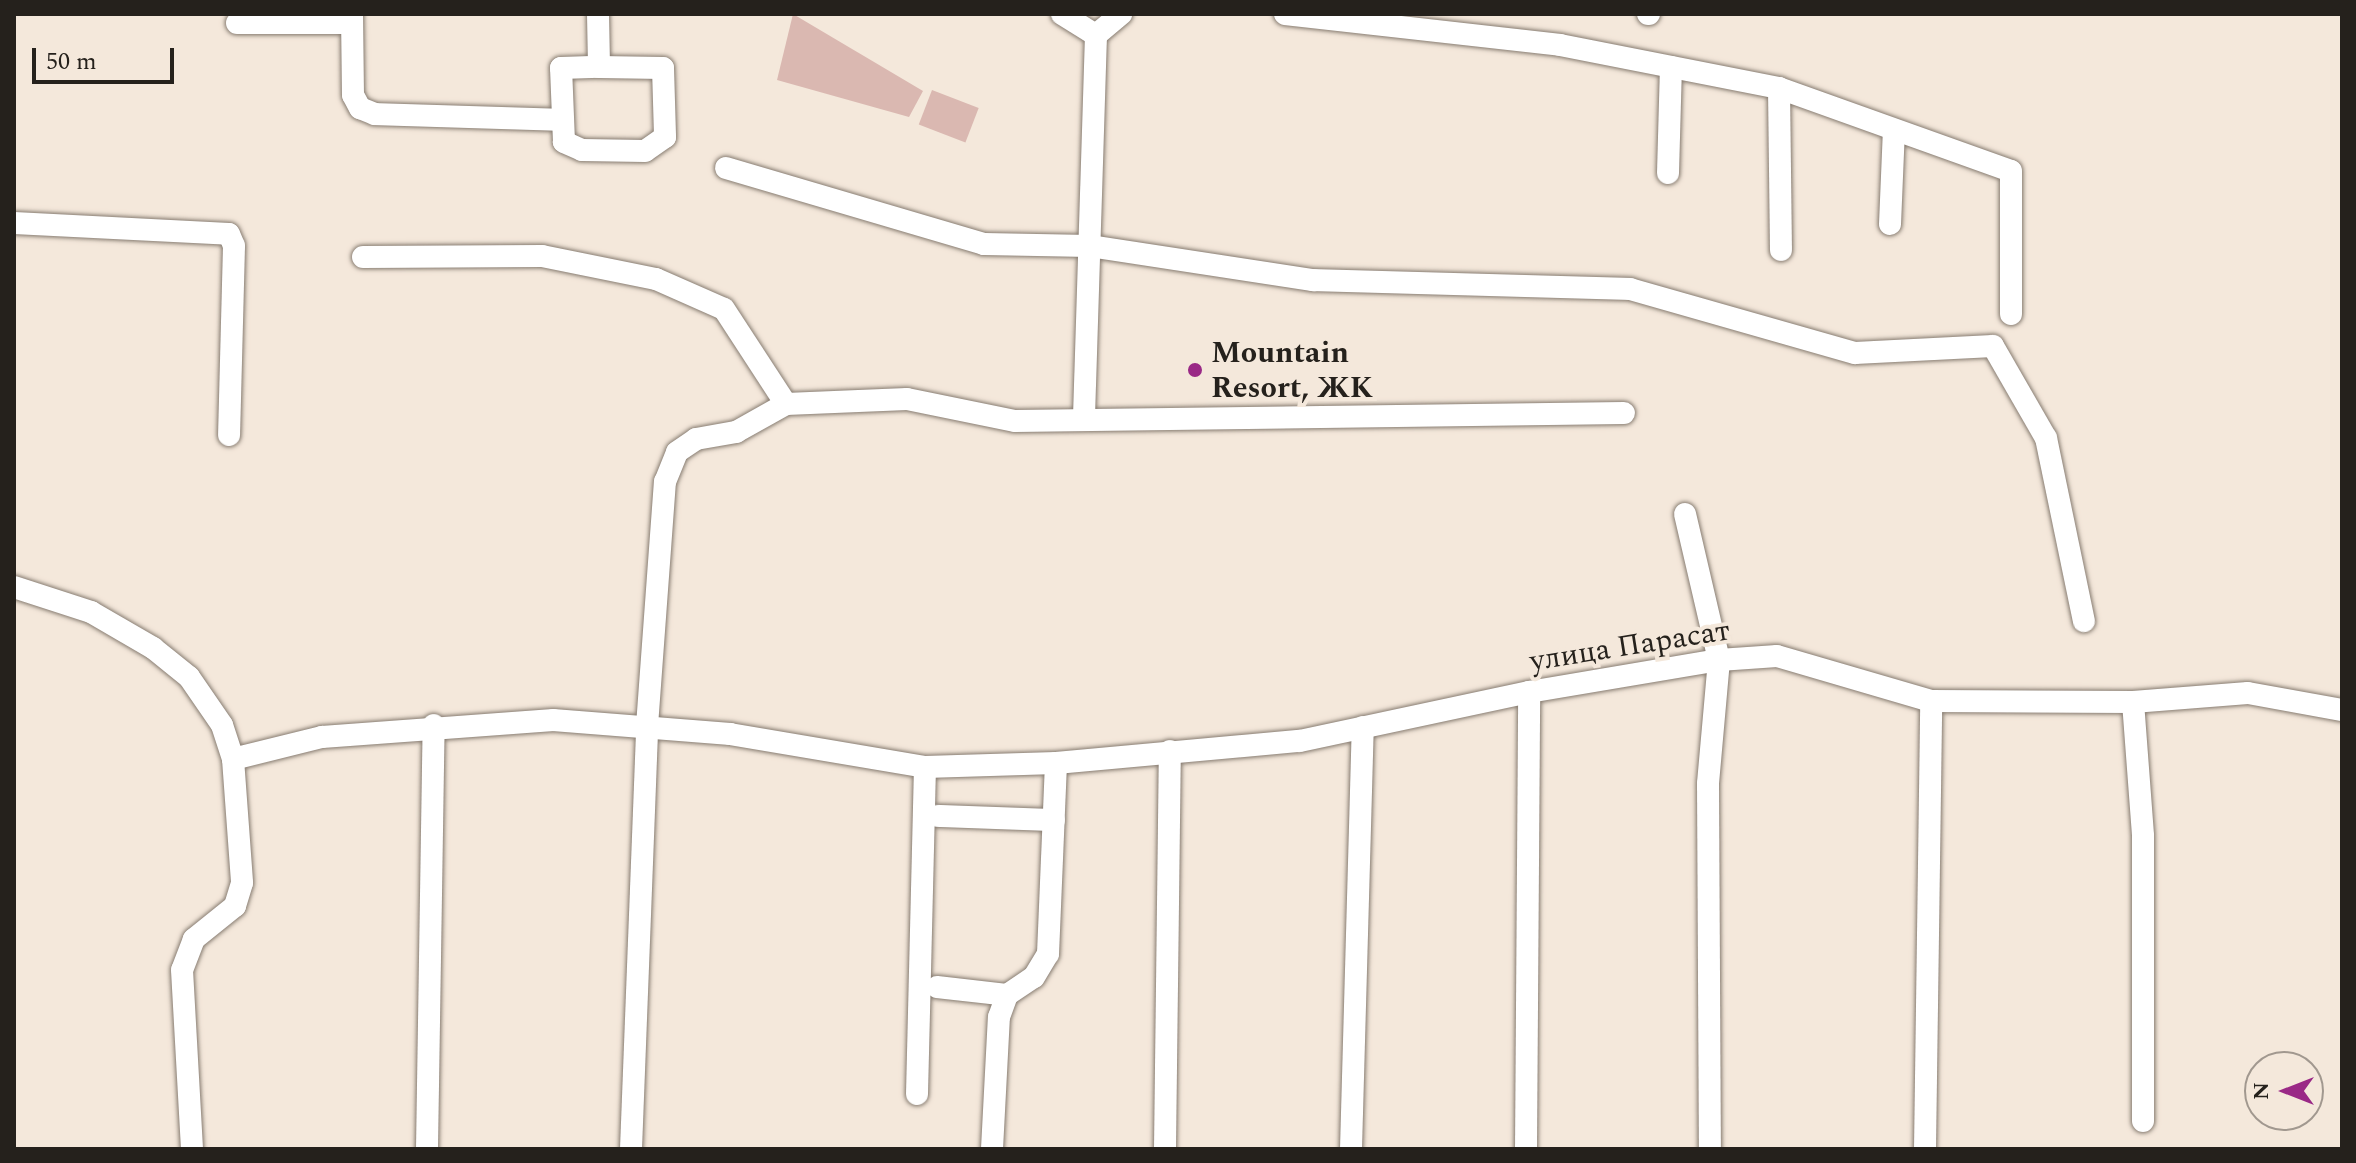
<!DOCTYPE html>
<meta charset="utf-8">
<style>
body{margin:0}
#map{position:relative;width:2356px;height:1163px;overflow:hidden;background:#f4e8db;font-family:Spectral,serif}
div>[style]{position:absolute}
.green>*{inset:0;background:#dab8b1;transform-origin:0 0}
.roads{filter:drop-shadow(0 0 2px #877c71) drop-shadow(0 0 2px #877c71)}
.minor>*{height:22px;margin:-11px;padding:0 11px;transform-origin:11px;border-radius:11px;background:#fff}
.dots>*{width:22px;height:22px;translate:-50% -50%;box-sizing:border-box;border:4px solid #f4e8db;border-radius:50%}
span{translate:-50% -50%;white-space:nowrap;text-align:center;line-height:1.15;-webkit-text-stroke:8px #f4e8db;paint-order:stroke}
.poi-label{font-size:30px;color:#25211c;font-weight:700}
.left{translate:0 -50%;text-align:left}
.street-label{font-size:30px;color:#25211c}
.frame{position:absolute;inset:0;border:16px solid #25211c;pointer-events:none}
.north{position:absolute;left:2244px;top:1051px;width:80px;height:80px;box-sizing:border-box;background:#f4e8db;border:2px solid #a1988f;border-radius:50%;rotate:270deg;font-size:22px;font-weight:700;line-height:32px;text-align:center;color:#25211c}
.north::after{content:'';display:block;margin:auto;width:28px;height:36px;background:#9a2986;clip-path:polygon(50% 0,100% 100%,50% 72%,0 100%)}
.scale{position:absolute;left:32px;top:48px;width:142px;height:36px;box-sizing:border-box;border:4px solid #25211c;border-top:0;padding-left:10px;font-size:24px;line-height:28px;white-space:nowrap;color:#25211c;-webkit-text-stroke:6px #f4e8db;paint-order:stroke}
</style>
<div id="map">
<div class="green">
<i style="clip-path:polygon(793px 14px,923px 91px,909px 117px,777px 80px)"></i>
<i style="left:932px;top:90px;width:50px;height:37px;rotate:21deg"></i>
</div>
<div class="roads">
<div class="minor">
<i style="left:352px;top:14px;width:81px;rotate:89.3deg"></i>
<i style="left:353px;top:95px;width:15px;rotate:62deg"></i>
<i style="left:360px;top:108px;width:16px;rotate:22deg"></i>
<i style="left:375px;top:114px;width:188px;rotate:1.8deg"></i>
<i style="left:598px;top:14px;width:53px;rotate:88.9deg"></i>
<i style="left:1062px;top:14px;width:40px;rotate:32deg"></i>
<i style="left:1096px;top:35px;width:385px;rotate:91.8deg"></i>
<i style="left:1285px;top:14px;width:277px;rotate:6.4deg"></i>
<i style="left:1560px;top:45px;width:223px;rotate:11.1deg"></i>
<i style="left:1779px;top:88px;width:246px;rotate:19.7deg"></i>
<i style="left:2011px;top:171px;width:143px;rotate:90deg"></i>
<i style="left:1648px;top:14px;width:1px"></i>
<i style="left:237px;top:23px;width:115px"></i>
<i style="left:1096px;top:35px;width:33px;rotate:-40deg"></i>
<i style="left:599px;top:67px;width:64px;rotate:0.9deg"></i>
<i style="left:663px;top:68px;width:69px;rotate:88.3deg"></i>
<i style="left:665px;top:137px;width:24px;rotate:145deg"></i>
<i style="left:645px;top:151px;width:63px;rotate:-179.1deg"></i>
<i style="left:582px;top:150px;width:20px;rotate:-156deg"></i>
<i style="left:564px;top:142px;width:74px;rotate:-92.3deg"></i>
<i style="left:561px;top:68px;width:38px;rotate:-2deg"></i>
<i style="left:1779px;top:88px;width:162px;rotate:89.3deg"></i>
<i style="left:726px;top:168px;width:269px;rotate:16.4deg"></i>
<i style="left:984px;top:244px;width:106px;rotate:1.1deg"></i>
<i style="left:1090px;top:246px;width:226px;rotate:8.7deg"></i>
<i style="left:1313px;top:280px;width:317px;rotate:1.6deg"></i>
<i style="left:1630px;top:289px;width:234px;rotate:15.9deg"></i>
<i style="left:1855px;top:353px;width:138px;rotate:-2.9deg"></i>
<i style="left:1993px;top:346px;width:106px;rotate:60.1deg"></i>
<i style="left:2046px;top:438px;width:187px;rotate:78.3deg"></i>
<i style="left:1668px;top:173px;width:106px;rotate:-88.4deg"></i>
<i style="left:14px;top:223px;width:215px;rotate:2.9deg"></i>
<i style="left:229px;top:234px;width:13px;rotate:67deg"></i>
<i style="left:234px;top:246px;width:189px;rotate:91.5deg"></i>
<i style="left:1890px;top:224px;width:94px;rotate:-87.6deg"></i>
<i style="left:363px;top:257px;width:179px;rotate:-0.3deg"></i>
<i style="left:542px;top:256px;width:116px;rotate:11.4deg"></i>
<i style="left:656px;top:279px;width:74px;rotate:23.8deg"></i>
<i style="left:724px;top:309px;width:113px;rotate:56.9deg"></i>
<i style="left:786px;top:404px;width:121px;rotate:-2.4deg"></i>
<i style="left:907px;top:399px;width:110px;rotate:11.5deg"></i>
<i style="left:1015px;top:421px;width:609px;rotate:-0.75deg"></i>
<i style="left:1685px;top:514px;width:150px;rotate:76.9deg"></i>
<i style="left:1719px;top:660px;width:124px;rotate:95.1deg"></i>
<i style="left:1708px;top:784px;width:365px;rotate:89.7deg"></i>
<i style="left:14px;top:587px;width:81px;rotate:18deg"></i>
<i style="left:91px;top:612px;width:72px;rotate:30.1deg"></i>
<i style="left:153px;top:648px;width:46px;rotate:38.9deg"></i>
<i style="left:189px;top:677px;width:58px;rotate:55.5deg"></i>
<i style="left:222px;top:725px;width:36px;rotate:72deg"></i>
<i style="left:233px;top:759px;width:124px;rotate:85.8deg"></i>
<i style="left:242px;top:883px;width:24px;rotate:107deg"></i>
<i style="left:235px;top:906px;width:53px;rotate:141.2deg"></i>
<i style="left:194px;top:939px;width:33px;rotate:111deg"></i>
<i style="left:182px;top:970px;width:179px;rotate:86.8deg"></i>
<i style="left:2133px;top:702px;width:134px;rotate:85.7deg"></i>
<i style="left:2143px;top:836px;width:285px;rotate:90deg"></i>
<i style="left:233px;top:759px;width:92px;rotate:-13.9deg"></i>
<i style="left:322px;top:737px;width:232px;rotate:-4.2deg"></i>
<i style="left:553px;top:720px;width:178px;rotate:4.5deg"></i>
<i style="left:730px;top:734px;width:198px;rotate:9.6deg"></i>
<i style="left:925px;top:767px;width:131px;rotate:-1.7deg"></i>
<i style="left:1056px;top:763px;width:245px;rotate:-5.2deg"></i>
<i style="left:1300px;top:741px;width:234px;rotate:-12.1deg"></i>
<i style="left:1529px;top:692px;width:193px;rotate:-9.6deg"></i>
<i style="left:1719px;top:660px;width:58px;rotate:-3.9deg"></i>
<i style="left:1777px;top:656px;width:160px;rotate:16.3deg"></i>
<i style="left:1931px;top:701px;width:202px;rotate:0.3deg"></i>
<i style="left:2133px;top:702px;width:115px;rotate:-4.5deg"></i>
<i style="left:2248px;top:693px;width:96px;rotate:10.3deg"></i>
<i style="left:938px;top:816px;width:116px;rotate:2deg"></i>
<i style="left:937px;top:987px;width:70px;rotate:6.5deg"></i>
<i style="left:917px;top:1094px;width:327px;rotate:-88.6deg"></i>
<i style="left:427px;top:1149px;width:424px;rotate:-89.1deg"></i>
<i style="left:631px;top:1149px;width:423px;rotate:-87.8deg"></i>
<i style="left:647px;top:726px;width:245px;rotate:-85.8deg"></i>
<i style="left:665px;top:482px;width:32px;rotate:-68deg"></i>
<i style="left:677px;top:452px;width:23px;rotate:-34deg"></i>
<i style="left:696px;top:439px;width:41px;rotate:-9.9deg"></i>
<i style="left:736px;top:432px;width:57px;rotate:-29.2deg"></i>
<i style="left:992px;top:1149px;width:132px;rotate:-87deg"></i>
<i style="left:999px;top:1017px;width:23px;rotate:-70deg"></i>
<i style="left:1007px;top:995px;width:32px;rotate:-34deg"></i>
<i style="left:1034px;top:977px;width:27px;rotate:-59deg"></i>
<i style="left:1048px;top:954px;width:191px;rotate:-87.6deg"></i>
<i style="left:1165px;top:1149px;width:398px;rotate:-89.3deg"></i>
<i style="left:1351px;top:1149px;width:422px;rotate:-88.4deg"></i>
<i style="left:1526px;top:1149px;width:457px;rotate:-89.6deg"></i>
<i style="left:1925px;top:1149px;width:448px;rotate:-89.2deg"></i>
</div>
</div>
<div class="dots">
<i style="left:1195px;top:370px;background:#9a2986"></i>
</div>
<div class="poi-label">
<span class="left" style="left:1211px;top:370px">Mountain<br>Resort, ЖК</span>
</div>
<div class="street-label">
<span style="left:1630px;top:646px;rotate:-9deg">улица Парасат</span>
</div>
<div class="frame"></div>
<div class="north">N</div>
<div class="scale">50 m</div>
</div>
